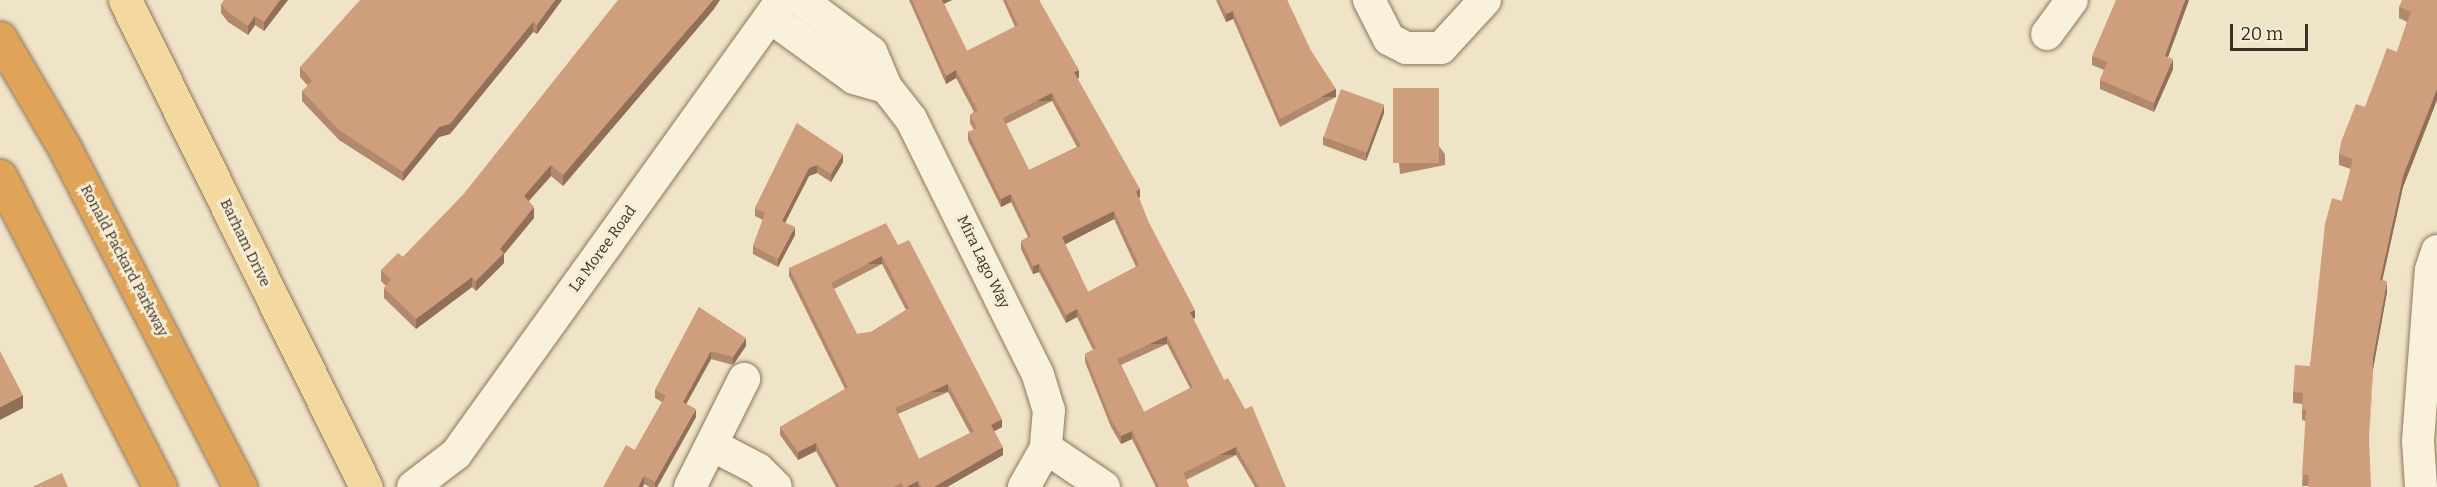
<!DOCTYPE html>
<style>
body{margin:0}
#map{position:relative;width:2437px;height:487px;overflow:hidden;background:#f0e4c8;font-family:Bitter,serif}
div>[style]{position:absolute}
.roads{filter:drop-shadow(0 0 2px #8d765c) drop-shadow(0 0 2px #8d765c)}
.minor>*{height:32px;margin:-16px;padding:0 16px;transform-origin:16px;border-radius:16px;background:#faf1dc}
.major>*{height:33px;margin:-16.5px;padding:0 16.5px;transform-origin:16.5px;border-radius:16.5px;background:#f3d9a0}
.highway>*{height:33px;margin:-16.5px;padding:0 16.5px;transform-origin:16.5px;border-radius:16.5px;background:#e0a458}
.wall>*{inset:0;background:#b2896c}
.shaded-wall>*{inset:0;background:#916f58;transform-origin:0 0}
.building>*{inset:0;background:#cf9f7d;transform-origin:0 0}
span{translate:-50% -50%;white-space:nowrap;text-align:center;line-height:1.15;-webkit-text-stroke:5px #f7eed8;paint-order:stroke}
.street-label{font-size:15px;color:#3d2e20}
.scale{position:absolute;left:2230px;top:24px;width:78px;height:27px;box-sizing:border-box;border:3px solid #3d2e20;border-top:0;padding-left:8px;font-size:18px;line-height:21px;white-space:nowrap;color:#3d2e20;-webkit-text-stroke:4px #f7eed8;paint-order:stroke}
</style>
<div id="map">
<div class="roads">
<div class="minor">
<i style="left:1369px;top:0;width:44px;rotate:62.9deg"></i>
<i style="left:1389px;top:39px;width:19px;rotate:28deg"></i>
<i style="left:1406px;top:48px;width:35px"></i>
<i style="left:1441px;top:48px;width:65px;rotate:-47.5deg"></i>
<i style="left:770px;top:17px;width:104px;rotate:36deg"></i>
<i style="left:854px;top:78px;width:33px;rotate:16deg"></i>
<i style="left:886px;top:87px;width:38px;rotate:-113deg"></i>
<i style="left:871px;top:52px;width:87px;rotate:-143.4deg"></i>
<i style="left:2047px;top:34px;width:42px;rotate:-53.7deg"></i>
<i style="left:886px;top:87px;width:41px;rotate:52deg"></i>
<i style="left:911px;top:119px;width:286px;rotate:63.6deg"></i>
<i style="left:1038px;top:375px;width:37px;rotate:73deg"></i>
<i style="left:1049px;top:410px;width:38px;rotate:95deg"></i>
<i style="left:1046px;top:448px;width:45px;rotate:119.4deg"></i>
<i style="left:712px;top:445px;width:52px;rotate:27.6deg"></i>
<i style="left:758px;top:469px;width:25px;rotate:45deg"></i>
<i style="left:1046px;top:448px;width:70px;rotate:33.9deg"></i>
<i style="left:413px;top:487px;width:54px;rotate:-37.5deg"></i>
<i style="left:456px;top:454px;width:559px;rotate:-54.32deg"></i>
<i style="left:690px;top:487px;width:121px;rotate:-63.4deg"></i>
<i style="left:2421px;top:487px;width:46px;rotate:-93.7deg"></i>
<i style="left:2418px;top:441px;width:171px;rotate:-85.7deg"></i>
<i style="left:2431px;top:270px;width:20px;rotate:-72deg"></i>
</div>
<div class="major">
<i style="left:125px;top:0;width:543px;rotate:63.67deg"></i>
</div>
<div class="highway">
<i style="left:0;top:38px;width:129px;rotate:59.6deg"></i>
<i style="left:65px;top:149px;width:381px;rotate:62.6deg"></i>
<i style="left:0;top:176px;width:350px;rotate:62.8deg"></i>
</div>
</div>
<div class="wall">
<i style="clip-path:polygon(288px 0,264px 31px,255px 25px,248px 35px,228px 22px,221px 13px,221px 4px)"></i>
<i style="clip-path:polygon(562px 0,537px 34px,533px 32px,450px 134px,439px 137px,403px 181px,339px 140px,302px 101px,302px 91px,308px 86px,300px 77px,300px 67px)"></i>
<i style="clip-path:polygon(evenodd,909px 0,952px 0,944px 4px,967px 51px,1015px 27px,1003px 0,1039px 0,1079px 78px,1077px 78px,1140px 197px,1139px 198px,1148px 221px,1195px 318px,1193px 319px,1224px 380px,1286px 487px,1255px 487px,1236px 455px,1186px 480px,1189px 487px,1156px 487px,1132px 439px,1121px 444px,1111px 427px,1085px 362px,1085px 354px,1093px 350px,1077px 317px,1066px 323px,1039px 272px,1033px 274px,1021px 249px,1021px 241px,1028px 237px,1011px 202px,1001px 207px,968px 140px,968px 132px,974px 130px,970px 123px,970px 115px,974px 112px,956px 78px,946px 84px,909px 0,1052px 101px,1077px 147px,1029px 170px,1006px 124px,1052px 101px,909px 0,1114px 219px,1136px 267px,1088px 292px,1065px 244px,1114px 219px,909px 0,1167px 344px,1190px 388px,1144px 412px,1121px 365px,1167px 344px)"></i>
<i style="clip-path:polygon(1216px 0,1287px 0,1310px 49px,1336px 97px,1280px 127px,1233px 19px,1226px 22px)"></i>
<i style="clip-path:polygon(2189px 0,2168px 57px,2173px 69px,2154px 112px,2100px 89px,2100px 80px,2104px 70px,2092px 65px,2092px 56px)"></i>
<i style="clip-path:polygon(2437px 0,2437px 100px,2403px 187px,2382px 280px,2387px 292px,2373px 369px,2308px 486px,2302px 486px,2306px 421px,2302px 420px,2302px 404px,2293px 403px,2293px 392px,2310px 366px,2342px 201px,2351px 169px,2339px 165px,2339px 154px,2365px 107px,2397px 52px,2407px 22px,2399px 18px,2399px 7px)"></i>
<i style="clip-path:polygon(714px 9px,563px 186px,551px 176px,529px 201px,534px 218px,504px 254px,504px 263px,476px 291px,472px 287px,416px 329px,384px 298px,384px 288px,386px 286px,381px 281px,381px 270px,403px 257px,462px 196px)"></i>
<i style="clip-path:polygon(1393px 88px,1445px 154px,1445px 165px,1400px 174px,1393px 99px)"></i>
<i style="clip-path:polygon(1384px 113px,1366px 161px,1323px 145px,1323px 137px)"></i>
<i style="clip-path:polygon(797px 123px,843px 162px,831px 182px,817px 173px,809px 176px,785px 222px,795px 235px,778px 267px,753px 254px,753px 246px,763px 220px,755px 216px,755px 208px)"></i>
<i style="clip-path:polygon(evenodd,898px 245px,1002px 427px,994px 431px,1003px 455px,947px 487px,836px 487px,816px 451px,798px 460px,780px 435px,780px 427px,845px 389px,789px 276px,789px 268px,898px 245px,882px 264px,906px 310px,871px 332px,857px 334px,834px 289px,882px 264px,898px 245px,948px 392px,970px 433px,919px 459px,898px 414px,948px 392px)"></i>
<i style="clip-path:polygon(699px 307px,746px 346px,733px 365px,711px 359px,686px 404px,696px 417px,657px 487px,650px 487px,644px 484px,643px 487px,603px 487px,635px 450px,662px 402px,655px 398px,655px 390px)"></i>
</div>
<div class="shaded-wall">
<i style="clip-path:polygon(280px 0,288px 0,264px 31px,264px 22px)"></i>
<i style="clip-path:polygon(555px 0,562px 0,537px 34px,537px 25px)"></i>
<i style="clip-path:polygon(713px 0,720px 0,714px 9px,563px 186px,563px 175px)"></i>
<i style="clip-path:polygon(941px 0,952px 0,941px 5px)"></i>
<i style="clip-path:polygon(2185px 0,2189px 0,2165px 65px,2165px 56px)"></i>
<i style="clip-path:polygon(1233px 11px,1233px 19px,1226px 22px,1226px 14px)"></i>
<i style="clip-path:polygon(255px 16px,255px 25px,248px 35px,248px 26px)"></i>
<i style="clip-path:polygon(533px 22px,533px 32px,450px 134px,439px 137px,403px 181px,403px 172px,439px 127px)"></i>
<i style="clip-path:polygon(2173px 59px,2173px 69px,2154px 112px,2154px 103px)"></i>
<i style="clip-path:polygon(956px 70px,956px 78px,946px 84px,946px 76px)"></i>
<i style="clip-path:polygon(1079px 70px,1079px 78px,1074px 80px,1074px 72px)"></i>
<i style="left:1336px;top:89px;width:8px;height:64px;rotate:90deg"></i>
<i style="clip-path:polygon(2437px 89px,2437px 100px,2403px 187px,2380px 291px,2380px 280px,2403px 176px)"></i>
<i style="left:1052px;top:93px;width:8px;height:55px;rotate:90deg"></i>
<i style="clip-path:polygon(1384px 105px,1384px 113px,1366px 161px,1366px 153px)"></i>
<i style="clip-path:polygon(843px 154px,843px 162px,831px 182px,831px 174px)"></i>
<i style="clip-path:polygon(551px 165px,551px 176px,524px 206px,524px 196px)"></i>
<i style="clip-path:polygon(817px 165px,817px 173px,809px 176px,782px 229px,782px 221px,809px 168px)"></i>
<i style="clip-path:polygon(1140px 189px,1140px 197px,1136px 199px,1136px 191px)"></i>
<i style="clip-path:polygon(1011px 194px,1011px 202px,1001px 207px,1001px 199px)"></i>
<i style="clip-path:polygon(534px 207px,534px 218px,504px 254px,504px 263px,476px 291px,476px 281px,500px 249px)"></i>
<i style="clip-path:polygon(1114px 211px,1114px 219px,1062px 246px,1062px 237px)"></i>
<i style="clip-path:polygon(795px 227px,795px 235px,778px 267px,778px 259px)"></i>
<i style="left:882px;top:256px;width:8px;height:58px;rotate:90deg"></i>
<i style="clip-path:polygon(1039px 264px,1039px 272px,1033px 274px,1033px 266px)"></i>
<i style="clip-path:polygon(472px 277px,472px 287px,416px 329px,416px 319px)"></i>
<i style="clip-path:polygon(2387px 281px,2387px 292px,2373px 369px,2369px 449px,2373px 358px)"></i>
<i style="clip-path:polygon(1077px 309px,1077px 317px,1066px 323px,1066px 315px)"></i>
<i style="clip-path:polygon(1195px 310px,1195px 318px,1190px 320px,1190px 312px)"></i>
<i style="left:1167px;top:336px;width:8px;height:55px;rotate:90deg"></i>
<i style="clip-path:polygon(746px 338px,746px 346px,733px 365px,733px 357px)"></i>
<i style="clip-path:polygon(711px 351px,711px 359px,683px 410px,683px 402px)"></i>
<i style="left:948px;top:384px;width:8px;height:58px;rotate:90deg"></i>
<i style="clip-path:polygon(23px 395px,23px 408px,0 420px,0 407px)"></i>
<i style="clip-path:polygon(696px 409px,696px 417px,657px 487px,655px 487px,655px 482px)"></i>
<i style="clip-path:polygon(1002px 419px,1002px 427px,991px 433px,991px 425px)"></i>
<i style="clip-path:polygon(1132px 431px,1132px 439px,1121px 444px,1121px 436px)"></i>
<i style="clip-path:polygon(816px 443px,816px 451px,798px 460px,798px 452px)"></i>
<i style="clip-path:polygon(1003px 447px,1003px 455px,947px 487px,934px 487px)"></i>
<i style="left:1236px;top:447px;width:8px;height:59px;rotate:90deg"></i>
<i style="clip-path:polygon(644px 476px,644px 484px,643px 487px,638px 487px)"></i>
<i style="clip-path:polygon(918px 481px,918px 487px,906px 487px)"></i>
</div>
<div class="building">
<i style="clip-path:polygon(224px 0,280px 0,264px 22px,255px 16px,248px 26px,228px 12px,221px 4px)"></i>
<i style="clip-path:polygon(360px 0,555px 0,537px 25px,533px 22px,450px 124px,439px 127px,403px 172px,339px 130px,302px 91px,312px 81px,300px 67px)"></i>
<i style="clip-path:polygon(618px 0,713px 0,563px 175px,551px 165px,524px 196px,534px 207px,500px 249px,504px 253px,476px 281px,472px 277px,416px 319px,384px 288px,391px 280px,381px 270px,398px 253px,403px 257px,462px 196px)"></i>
<i style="clip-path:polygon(evenodd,912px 0,942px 0,967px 51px,1018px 25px,1006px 0,1039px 0,1079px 70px,1074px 72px,1140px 189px,1136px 191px,1148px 221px,1195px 310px,1190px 312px,1224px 380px,1228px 378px,1245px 409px,1252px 406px,1286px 487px,1259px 487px,1236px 447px,1183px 473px,1189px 486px,1187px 487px,1159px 487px,1132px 431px,1121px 436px,1111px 419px,1085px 354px,1096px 348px,1077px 309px,1066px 315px,1039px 264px,1033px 266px,1021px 241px,1031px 236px,1011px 194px,1001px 199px,968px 132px,977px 128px,970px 115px,978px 111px,956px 70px,946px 76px,912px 0,1052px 93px,1081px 146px,1029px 170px,1003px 118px,1052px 93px,912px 0,1114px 211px,1139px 265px,1088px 292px,1062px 237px,1114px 211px,912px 0,1167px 336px,1193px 387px,1144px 412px,1117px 359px,1167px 336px)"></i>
<i style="clip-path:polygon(1219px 0,1287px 0,1310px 49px,1336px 89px,1280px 119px,1233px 11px,1226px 14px)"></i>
<i style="clip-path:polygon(2116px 0,2185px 0,2165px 56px,2173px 59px,2154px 103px,2100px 80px,2107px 62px,2092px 56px)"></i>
<i style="clip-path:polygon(2402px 0,2437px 0,2437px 89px,2403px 176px,2380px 280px,2387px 281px,2373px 358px,2369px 438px,2371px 487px,2308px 487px,2309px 475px,2302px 475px,2306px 410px,2302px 409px,2303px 393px,2293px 392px,2295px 365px,2310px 366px,2325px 224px,2332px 198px,2342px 201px,2353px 159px,2339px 154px,2341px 142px,2356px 104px,2365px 107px,2387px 48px,2397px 52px,2411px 12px,2399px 7px)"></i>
<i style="left:1393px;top:88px;width:46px;height:75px"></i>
<i style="left:1341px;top:89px;width:46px;height:51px;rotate:20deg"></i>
<i style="clip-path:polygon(797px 123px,843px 154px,831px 174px,817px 165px,809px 168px,782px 221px,795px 227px,778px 259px,753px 246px,765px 213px,755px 208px)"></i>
<i style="clip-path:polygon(evenodd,886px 223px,898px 245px,909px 240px,1002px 419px,991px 425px,1003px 447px,934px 487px,922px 487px,918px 481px,906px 487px,903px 487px,901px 483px,894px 487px,840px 487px,816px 443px,798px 452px,780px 427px,848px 387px,789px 268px,886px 223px,882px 256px,909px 308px,871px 332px,857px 334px,831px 283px,882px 256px,886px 223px,948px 384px,974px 431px,919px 459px,895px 408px,948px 384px)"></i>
<i style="clip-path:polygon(699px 307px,746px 338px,733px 357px,711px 351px,683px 402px,696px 409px,655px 482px,644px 476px,638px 487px,603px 487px,626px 445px,635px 450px,666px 396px,655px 390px)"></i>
<i style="clip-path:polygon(0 351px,23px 395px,0 407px)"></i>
<i style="clip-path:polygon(62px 473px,68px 487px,32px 487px)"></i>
</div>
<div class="street-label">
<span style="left:245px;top:243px;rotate:64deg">Barham Drive</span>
<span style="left:603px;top:249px;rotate:-54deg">La Moree Road</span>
<span style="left:124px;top:261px;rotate:62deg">Ronald Packard Parkway</span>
<span style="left:983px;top:262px;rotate:64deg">Mira Lago Way</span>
</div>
<div class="scale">20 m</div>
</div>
